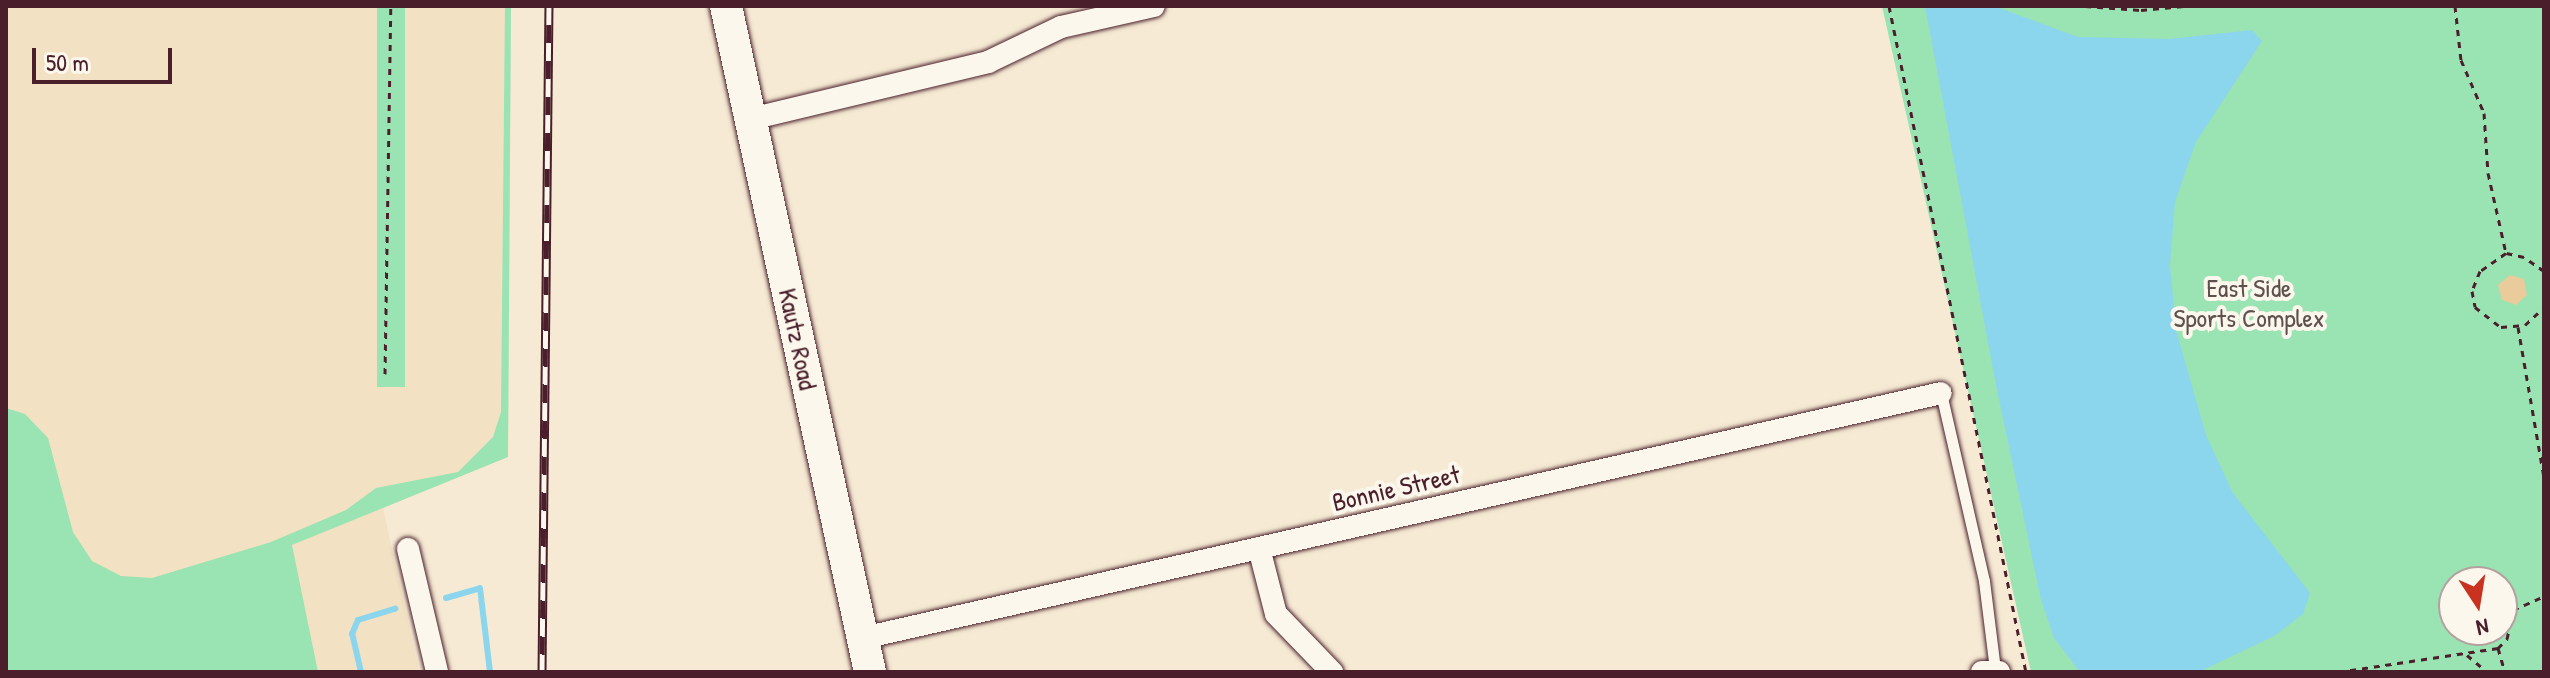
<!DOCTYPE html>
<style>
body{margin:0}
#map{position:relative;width:2550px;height:678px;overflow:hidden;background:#f6ead4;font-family:"Patrick Hand",sans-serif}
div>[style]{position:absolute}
.built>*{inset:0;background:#f2e1c3}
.green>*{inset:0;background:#9ae3b2;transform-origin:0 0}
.water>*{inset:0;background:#8cd6ed}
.stream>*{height:6px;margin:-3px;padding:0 3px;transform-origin:3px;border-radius:3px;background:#8cd6ed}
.building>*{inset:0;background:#e9cb9c}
.path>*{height:3px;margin-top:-1.5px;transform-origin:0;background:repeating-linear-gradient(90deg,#4a1f2b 0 6px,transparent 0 12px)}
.roads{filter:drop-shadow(0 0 2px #4a1f2b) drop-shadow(0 0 2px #4a1f2b)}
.lane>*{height:11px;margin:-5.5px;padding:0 5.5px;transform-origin:5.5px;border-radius:5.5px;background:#fbf7ec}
.street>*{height:22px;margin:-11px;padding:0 11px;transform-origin:11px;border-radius:11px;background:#fbf7ec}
.secondary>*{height:32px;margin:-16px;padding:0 16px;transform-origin:16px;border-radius:16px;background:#fbf7ec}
.rail>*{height:9px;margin-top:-4.5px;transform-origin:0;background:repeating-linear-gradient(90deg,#fbf7ec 0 18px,#4a1f2b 0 36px);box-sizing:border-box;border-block:2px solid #4a1f2b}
span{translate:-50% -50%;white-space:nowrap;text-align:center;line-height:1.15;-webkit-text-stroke:8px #fbf7ec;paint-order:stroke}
.park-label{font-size:26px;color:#5e504d}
.street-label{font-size:26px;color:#4a1f2b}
.frame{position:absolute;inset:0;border:8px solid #4a1f2b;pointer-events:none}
.north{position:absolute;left:2438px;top:566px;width:80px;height:80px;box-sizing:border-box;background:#fbf7ec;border:2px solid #b4a19f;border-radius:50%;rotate:168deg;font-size:22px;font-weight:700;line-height:32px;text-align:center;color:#4a1f2b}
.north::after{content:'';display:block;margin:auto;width:28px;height:36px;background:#c8321e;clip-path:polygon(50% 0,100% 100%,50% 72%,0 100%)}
.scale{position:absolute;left:32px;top:48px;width:140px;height:36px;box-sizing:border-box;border:4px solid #4a1f2b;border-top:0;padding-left:10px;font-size:24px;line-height:28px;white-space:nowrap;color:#4a1f2b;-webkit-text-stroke:6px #fbf7ec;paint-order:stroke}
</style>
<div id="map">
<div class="built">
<i style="clip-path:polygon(6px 6px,511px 6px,508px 457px,383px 508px,419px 672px,6px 672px)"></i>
</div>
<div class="green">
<i style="left:377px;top:6px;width:28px;height:381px"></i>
<i style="clip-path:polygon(505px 6px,511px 6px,508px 457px,292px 545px,318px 672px,6px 672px,6px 408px,25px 414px,48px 438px,73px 532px,92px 561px,121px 576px,152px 578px,271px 542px,346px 510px,376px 488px,458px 472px,493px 437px,501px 412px)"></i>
<i style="clip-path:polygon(evenodd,1882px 6px,2544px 6px,2544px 672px,2031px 672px,1882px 6px,2454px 582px,2502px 582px,2502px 630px,2454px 630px,2454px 582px)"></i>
</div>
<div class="water">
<i style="clip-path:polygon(1925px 6px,1994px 6px,2078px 37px,2169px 39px,2252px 30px,2262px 41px,2196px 142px,2175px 202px,2170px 265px,2176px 330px,2206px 435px,2233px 493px,2310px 593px,2303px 614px,2274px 636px,2199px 672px,2080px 672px,2054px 638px,2041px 600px,1996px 385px)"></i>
</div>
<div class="stream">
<i style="left:446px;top:598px;width:35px;rotate:-16deg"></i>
<i style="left:480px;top:588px;width:85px;rotate:83.2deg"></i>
<i style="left:361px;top:672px;width:39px;rotate:-103deg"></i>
<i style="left:352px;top:634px;width:15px;rotate:-67deg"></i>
<i style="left:358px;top:620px;width:39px;rotate:-17deg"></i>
</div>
<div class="building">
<i style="clip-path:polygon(2510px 275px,2524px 279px,2527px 295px,2516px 305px,2502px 300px,2498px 285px)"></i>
</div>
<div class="path">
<i style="left:1889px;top:6px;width:680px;rotate:78.38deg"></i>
<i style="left:2085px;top:6px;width:56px;rotate:4.1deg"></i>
<i style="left:2141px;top:10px;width:43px;rotate:-5.3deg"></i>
<i style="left:2455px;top:6px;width:54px;rotate:83.7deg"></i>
<i style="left:2461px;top:60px;width:58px;rotate:66.5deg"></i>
<i style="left:2484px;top:113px;width:60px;rotate:86.2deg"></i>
<i style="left:2488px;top:173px;width:82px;rotate:77.3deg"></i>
<i style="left:2544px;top:271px;width:24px;rotate:-145deg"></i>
<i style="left:2524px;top:257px;width:18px;rotate:-167deg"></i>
<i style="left:2506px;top:253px;width:32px;rotate:145deg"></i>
<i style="left:2480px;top:271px;width:22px;rotate:112deg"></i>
<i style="left:2472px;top:291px;width:16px;rotate:79deg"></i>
<i style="left:2475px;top:307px;width:33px;rotate:38deg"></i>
<i style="left:2501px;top:327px;width:24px;rotate:-5deg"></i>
<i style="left:2525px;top:325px;width:26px;rotate:-43deg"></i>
<i style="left:2518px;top:327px;width:153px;rotate:80.2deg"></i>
<i style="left:385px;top:374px;width:368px;rotate:-89.1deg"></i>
<i style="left:2498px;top:648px;width:25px;rotate:74deg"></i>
<i style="left:2467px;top:655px;width:26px;rotate:40deg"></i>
<i style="left:2338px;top:672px;width:162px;rotate:-8.5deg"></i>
<i style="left:2498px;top:648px;width:13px;rotate:-45deg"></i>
<i style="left:2507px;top:639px;width:30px;rotate:-78deg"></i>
<i style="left:2513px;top:610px;width:34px;rotate:-24deg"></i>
</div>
<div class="roads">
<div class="lane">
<i style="left:1941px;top:393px;width:193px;rotate:77.1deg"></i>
<i style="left:1984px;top:581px;width:89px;rotate:82.9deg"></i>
</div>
<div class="street">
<i style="left:751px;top:119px;width:244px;rotate:-13.5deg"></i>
<i style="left:988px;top:62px;width:81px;rotate:-25.6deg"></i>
<i style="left:1061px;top:27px;width:95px;rotate:-12.7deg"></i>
<i style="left:1259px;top:548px;width:68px;rotate:75.6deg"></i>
<i style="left:1276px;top:614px;width:81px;rotate:46deg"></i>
<i style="left:408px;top:549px;width:126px;rotate:76.7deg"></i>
<i style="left:863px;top:638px;width:1105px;rotate:-12.8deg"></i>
<i style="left:1982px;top:672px;width:17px"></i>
</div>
<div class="secondary">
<i style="left:726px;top:6px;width:681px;rotate:77.8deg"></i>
</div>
</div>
<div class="rail">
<i style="left:542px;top:672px;width:666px;rotate:-89.4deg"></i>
</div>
<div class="park-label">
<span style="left:2249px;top:303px">East Side<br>Sports Complex</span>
</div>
<div class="street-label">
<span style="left:798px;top:339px;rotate:78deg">Kautz Road</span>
<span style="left:1396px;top:488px;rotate:-13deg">Bonnie Street</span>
</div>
<div class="frame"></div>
<div class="north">N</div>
<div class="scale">50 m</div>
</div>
